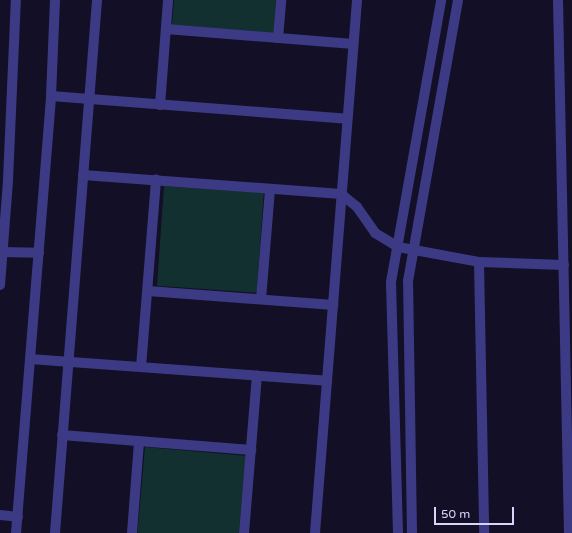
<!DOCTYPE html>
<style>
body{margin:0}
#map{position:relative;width:572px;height:533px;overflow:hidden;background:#130f26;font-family:"Varela Round",sans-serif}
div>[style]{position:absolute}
.green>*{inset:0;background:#12302f;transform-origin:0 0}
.minor>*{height:10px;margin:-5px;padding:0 5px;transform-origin:5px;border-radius:5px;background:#3d3a85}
.tertiary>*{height:10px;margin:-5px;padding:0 5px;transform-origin:5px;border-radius:5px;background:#3d3a85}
span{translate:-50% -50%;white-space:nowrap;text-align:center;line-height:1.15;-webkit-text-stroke:3.5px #130f26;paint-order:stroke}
.scale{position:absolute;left:434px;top:507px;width:80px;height:18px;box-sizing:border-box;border:2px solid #d9d4ff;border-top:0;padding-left:5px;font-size:12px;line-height:14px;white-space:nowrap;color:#d9d4ff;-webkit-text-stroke:3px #130f26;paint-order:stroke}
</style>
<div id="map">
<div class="green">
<i style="clip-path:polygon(174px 0,277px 0,275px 33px,172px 25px)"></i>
<i style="left:164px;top:186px;width:100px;height:100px;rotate:4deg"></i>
<i style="left:145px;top:447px;width:101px;height:86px;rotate:5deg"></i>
</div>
<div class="minor">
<i style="left:558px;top:0;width:533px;rotate:88.82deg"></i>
<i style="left:166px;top:29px;width:188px;rotate:4.6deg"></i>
<i style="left:278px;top:38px;width:38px;rotate:-85deg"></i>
<i style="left:51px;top:96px;width:297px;rotate:4.4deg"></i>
<i style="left:160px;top:105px;width:105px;rotate:-85.6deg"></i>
<i style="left:83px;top:175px;width:259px;rotate:4.2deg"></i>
<i style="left:341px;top:194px;width:21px;rotate:39deg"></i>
<i style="left:357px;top:207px;width:32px;rotate:55deg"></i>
<i style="left:375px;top:233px;width:27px;rotate:31deg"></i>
<i style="left:398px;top:247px;width:82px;rotate:10.5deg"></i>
<i style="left:479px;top:262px;width:85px;rotate:2deg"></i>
<i style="left:0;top:252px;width:39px;rotate:1deg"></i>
<i style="left:479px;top:262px;width:271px;rotate:88.9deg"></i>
<i style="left:0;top:285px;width:105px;rotate:-85.6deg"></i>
<i style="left:8px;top:180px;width:180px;rotate:-87.5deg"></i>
<i style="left:148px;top:291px;width:186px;rotate:4.3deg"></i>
<i style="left:261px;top:299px;width:110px;rotate:-85.3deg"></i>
<i style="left:30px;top:359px;width:298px;rotate:4.2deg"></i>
<i style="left:141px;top:367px;width:188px;rotate:-85.4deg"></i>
<i style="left:62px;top:435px;width:190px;rotate:4.5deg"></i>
<i style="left:0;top:515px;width:18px;rotate:6deg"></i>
<i style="left:16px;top:533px;width:438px;rotate:-85.4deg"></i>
<i style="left:51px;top:96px;width:96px;rotate:-87.6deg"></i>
<i style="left:55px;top:533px;width:535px;rotate:-85.49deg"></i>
<i style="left:132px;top:533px;width:92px;rotate:-85.6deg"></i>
<i style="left:244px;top:533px;width:158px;rotate:-85.3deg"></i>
<i style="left:315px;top:533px;width:535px;rotate:-85.49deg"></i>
</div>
<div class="tertiary">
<i style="left:398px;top:533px;width:251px;rotate:-91.6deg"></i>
<i style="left:391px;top:282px;width:286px;rotate:-79.9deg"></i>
<i style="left:412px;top:533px;width:252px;rotate:-90.9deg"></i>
<i style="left:408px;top:281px;width:285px;rotate:-79.9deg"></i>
</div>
<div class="scale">50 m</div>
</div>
